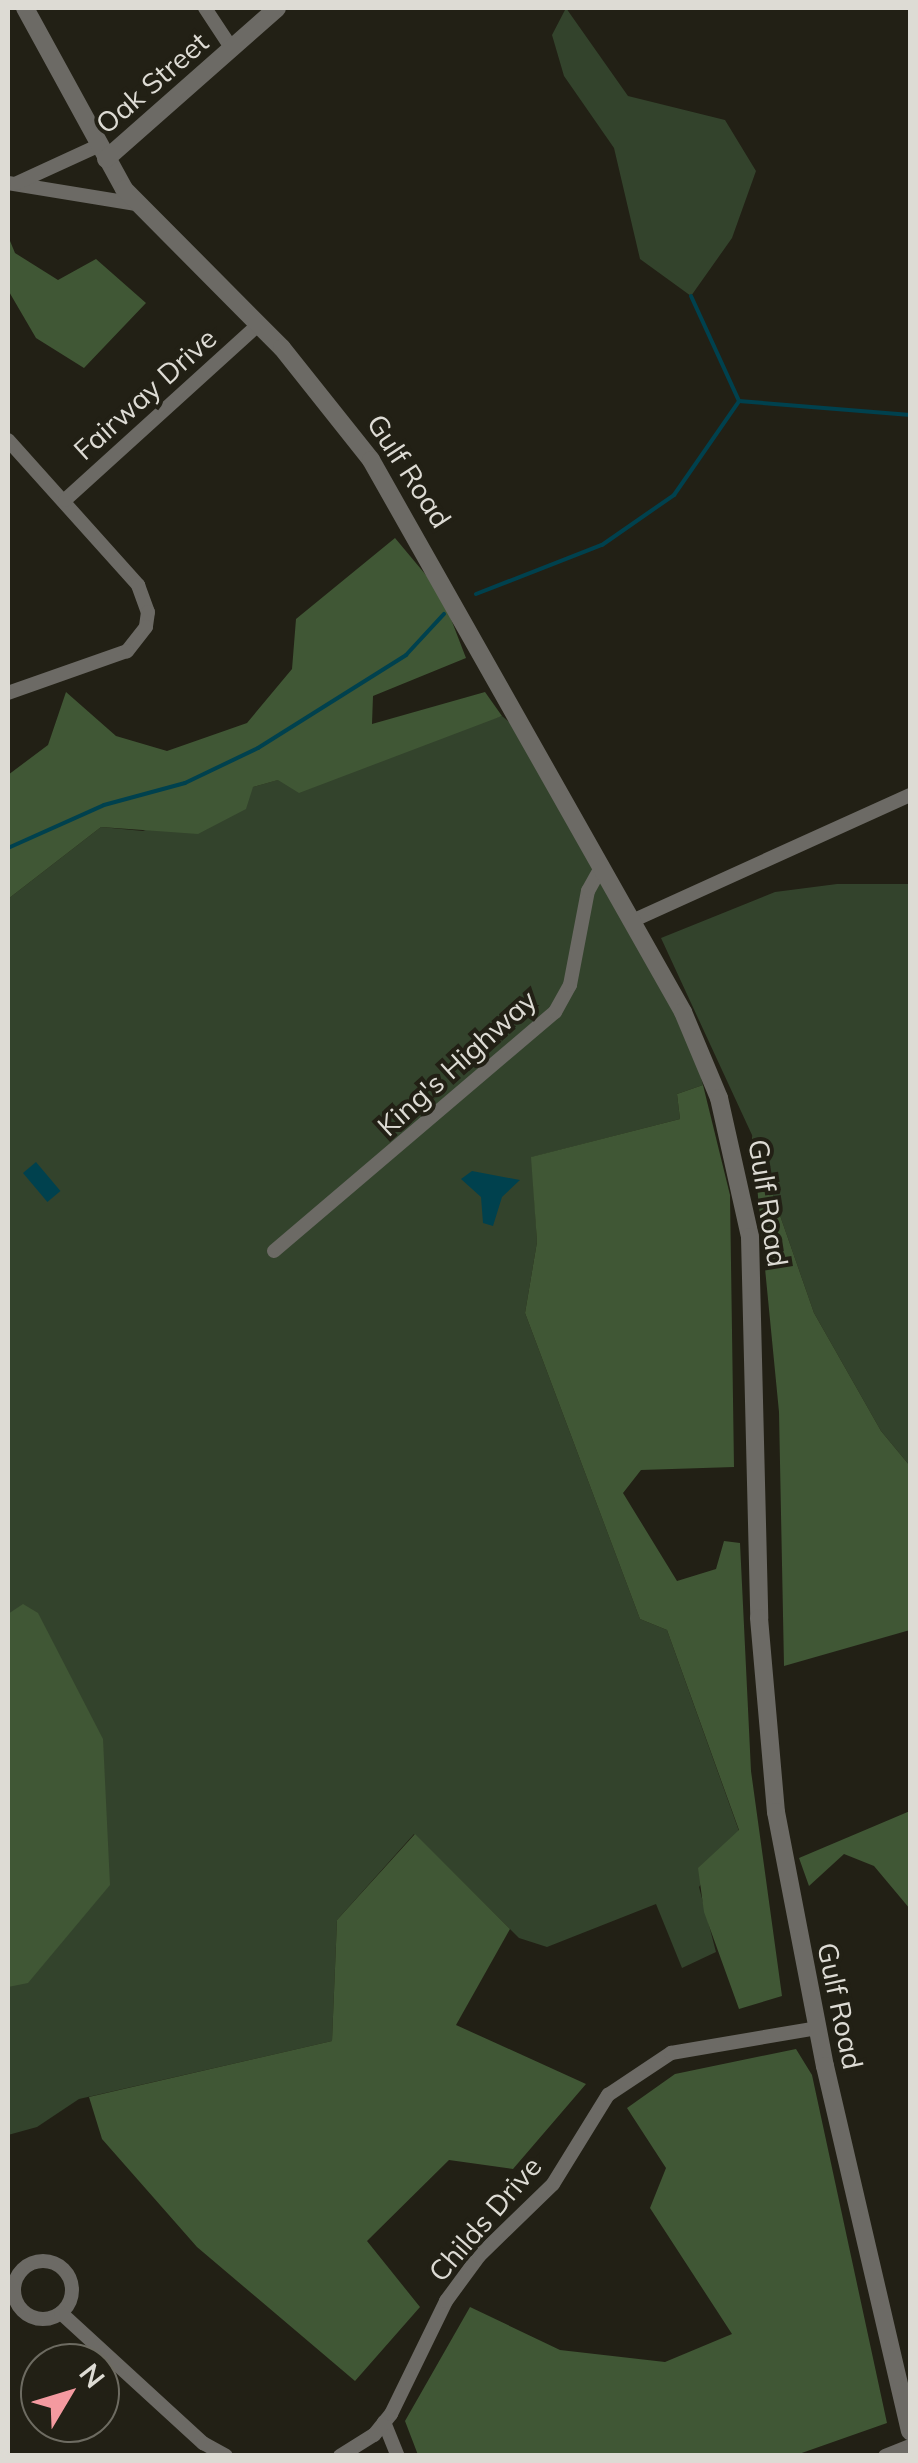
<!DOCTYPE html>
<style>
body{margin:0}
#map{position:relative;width:918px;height:2463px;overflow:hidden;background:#222015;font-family:Mulish,sans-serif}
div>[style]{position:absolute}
.green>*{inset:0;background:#33432c}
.forest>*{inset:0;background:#405735}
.water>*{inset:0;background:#00414e;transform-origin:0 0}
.stream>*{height:4px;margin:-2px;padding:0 2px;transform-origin:2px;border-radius:2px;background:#00414e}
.minor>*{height:14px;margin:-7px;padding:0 7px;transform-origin:7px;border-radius:7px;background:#6c6a65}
.minor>.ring{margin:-7px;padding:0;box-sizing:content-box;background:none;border:14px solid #6c6a65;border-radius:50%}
.tertiary>*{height:18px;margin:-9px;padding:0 9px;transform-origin:9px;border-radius:9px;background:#6c6a65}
span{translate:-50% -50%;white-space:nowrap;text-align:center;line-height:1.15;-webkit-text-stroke:8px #222015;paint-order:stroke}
.street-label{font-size:28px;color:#dddbd4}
.frame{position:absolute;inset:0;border:10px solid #dddbd4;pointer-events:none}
.north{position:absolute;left:20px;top:2343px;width:100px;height:100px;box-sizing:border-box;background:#222015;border:2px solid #6d6b61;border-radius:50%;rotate:52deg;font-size:28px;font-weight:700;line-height:40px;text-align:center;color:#dddbd4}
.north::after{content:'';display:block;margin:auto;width:35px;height:45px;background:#f49aa0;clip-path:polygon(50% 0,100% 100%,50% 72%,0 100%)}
</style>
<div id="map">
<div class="green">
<i style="clip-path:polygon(566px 8px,628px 96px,725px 120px,756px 171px,732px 238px,691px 296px,640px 259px,614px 148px,564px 76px,552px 35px)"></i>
<i style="clip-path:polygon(502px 716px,521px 732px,692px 1043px,703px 1085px,677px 1094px,680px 1119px,532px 1157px,537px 1242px,525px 1313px,640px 1619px,667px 1630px,739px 1831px,699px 1887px,716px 1952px,682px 1968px,656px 1904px,547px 1947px,519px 1938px,414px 1834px,337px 1920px,332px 2041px,79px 2099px,37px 2127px,8px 2135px,8px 899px,101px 827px,143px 831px,253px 787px)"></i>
<i style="clip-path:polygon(837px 884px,910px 884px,910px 1466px,881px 1431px,814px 1313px,752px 1135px,661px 938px,775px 892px)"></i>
</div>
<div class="forest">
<i style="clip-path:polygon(8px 236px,15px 253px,58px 280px,96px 259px,146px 303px,84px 368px,36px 338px,8px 290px)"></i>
<i style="clip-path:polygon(395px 538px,441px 593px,466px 658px,373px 696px,372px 724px,485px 692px,502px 716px,299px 793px,278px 780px,253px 787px,246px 809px,198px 834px,101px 827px,8px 899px,8px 775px,48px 745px,66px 692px,116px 736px,167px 751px,247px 723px,292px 669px,296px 619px)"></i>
<i style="clip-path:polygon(703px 1085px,730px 1195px,734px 1467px,641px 1470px,623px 1493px,677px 1581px,716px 1569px,724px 1541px,740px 1543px,751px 1771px,782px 1996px,739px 2009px,704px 1912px,698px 1868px,739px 1830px,667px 1630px,640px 1619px,525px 1313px,537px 1242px,531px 1157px,680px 1119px,677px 1094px)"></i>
<i style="clip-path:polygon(752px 1135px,814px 1313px,881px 1431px,910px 1466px,910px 1630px,784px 1666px,779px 1412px)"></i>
<i style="clip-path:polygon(23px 1604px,38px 1613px,103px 1739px,110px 1885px,28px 1983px,8px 1987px,8px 1614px)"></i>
<i style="clip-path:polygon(910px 1811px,910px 1909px,874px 1866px,844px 1854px,809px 1886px,799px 1858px)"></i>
<i style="clip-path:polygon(415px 1834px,510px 1929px,456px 2025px,586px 2084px,513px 2169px,449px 2160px,367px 2241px,420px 2307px,355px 2381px,197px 2247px,102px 2139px,89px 2097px,332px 2041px,337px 1920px)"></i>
<i style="clip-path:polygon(796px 2049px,812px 2075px,887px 2423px,796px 2455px,418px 2455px,405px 2421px,470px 2307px,560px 2350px,665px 2362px,732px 2334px,650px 2208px,666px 2168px,627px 2108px,675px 2074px)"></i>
</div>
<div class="water">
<i style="left:36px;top:1162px;width:38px;height:17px;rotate:50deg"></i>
<i style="clip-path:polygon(472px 1171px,520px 1180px,502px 1197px,493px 1226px,483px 1223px,481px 1197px,461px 1179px)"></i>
</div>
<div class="stream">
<i style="left:691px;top:296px;width:115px;rotate:65.4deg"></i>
<i style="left:739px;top:401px;width:172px;rotate:4.7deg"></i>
<i style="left:476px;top:594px;width:135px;rotate:-21.3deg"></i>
<i style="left:602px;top:545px;width:88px;rotate:-34.8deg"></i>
<i style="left:674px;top:495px;width:114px;rotate:-55.3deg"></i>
<i style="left:8px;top:848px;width:105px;rotate:-24.1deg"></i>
<i style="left:104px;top:805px;width:84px;rotate:-15.2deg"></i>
<i style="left:185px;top:783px;width:81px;rotate:-25.6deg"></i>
<i style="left:258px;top:748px;width:175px;rotate:-32.1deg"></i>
<i style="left:406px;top:655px;width:56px;rotate:-47.2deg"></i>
</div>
<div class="minor">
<i style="left:205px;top:8px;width:49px;rotate:56.6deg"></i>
<i style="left:8px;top:183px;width:130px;rotate:9.3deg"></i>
<i style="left:17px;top:183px;width:89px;rotate:-24.6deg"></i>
<i style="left:8px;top:440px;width:195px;rotate:48.1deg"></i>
<i style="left:138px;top:585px;width:29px;rotate:70deg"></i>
<i style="left:148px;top:612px;width:15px;rotate:98deg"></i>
<i style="left:146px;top:627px;width:31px;rotate:128deg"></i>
<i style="left:127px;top:651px;width:126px;rotate:160.6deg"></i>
<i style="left:65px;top:500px;width:262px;rotate:-42.2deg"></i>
<i style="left:632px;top:921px;width:305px;rotate:-24.4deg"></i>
<i style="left:274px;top:1251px;width:369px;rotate:-40.4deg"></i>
<i style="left:555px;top:1012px;width:31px;rotate:-61deg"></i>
<i style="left:570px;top:985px;width:96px;rotate:-79.2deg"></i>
<i style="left:588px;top:891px;width:29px;rotate:-61deg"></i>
<i class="ring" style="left:14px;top:2261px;width:44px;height:44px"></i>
<i style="left:61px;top:2313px;width:193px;rotate:42.5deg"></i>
<i style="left:203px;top:2443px;width:26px;rotate:29deg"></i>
<i style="left:384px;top:2422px;width:37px;rotate:68deg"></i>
<i style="left:340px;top:2456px;width:40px;rotate:-32deg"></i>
<i style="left:374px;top:2435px;width:27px;rotate:-51deg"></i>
<i style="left:391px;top:2414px;width:126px;rotate:-64deg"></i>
<i style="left:446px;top:2301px;width:56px;rotate:-53.7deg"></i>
<i style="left:479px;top:2256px;width:103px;rotate:-44.2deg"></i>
<i style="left:553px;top:2184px;width:105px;rotate:-58.3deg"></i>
<i style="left:608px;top:2095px;width:76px;rotate:-33.7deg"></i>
<i style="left:671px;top:2053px;width:148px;rotate:-9.7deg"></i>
<i style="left:885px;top:2456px;width:27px;rotate:-22deg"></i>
</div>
<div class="tertiary">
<i style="left:25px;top:8px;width:206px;rotate:61.3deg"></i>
<i style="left:124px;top:189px;width:224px;rotate:45.2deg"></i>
<i style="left:282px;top:348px;width:143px;rotate:51.5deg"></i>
<i style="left:371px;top:460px;width:634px;rotate:60.52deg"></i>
<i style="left:683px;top:1012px;width:93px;rotate:67.3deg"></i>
<i style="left:719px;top:1098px;width:142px;rotate:77.4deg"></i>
<i style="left:750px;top:1237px;width:381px;rotate:88.6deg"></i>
<i style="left:759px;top:1618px;width:195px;rotate:85deg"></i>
<i style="left:776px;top:1812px;width:259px;rotate:79.1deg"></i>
<i style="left:825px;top:2066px;width:375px;rotate:76.9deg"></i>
<i style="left:106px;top:159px;width:228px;rotate:-41.4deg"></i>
</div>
<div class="street-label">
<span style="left:152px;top:83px;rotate:-41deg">Oak Street</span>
<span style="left:145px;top:394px;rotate:-42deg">Fairway Drive</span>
<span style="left:409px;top:471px;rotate:57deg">Gulf Road</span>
<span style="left:457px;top:1063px;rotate:-42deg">King's Highway</span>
<span style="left:768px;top:1203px;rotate:81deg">Gulf Road</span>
<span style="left:840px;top:2006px;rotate:78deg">Gulf Road</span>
<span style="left:485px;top:2219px;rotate:-49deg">Childs Drive</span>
</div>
<div class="frame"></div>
<div class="north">N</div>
</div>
